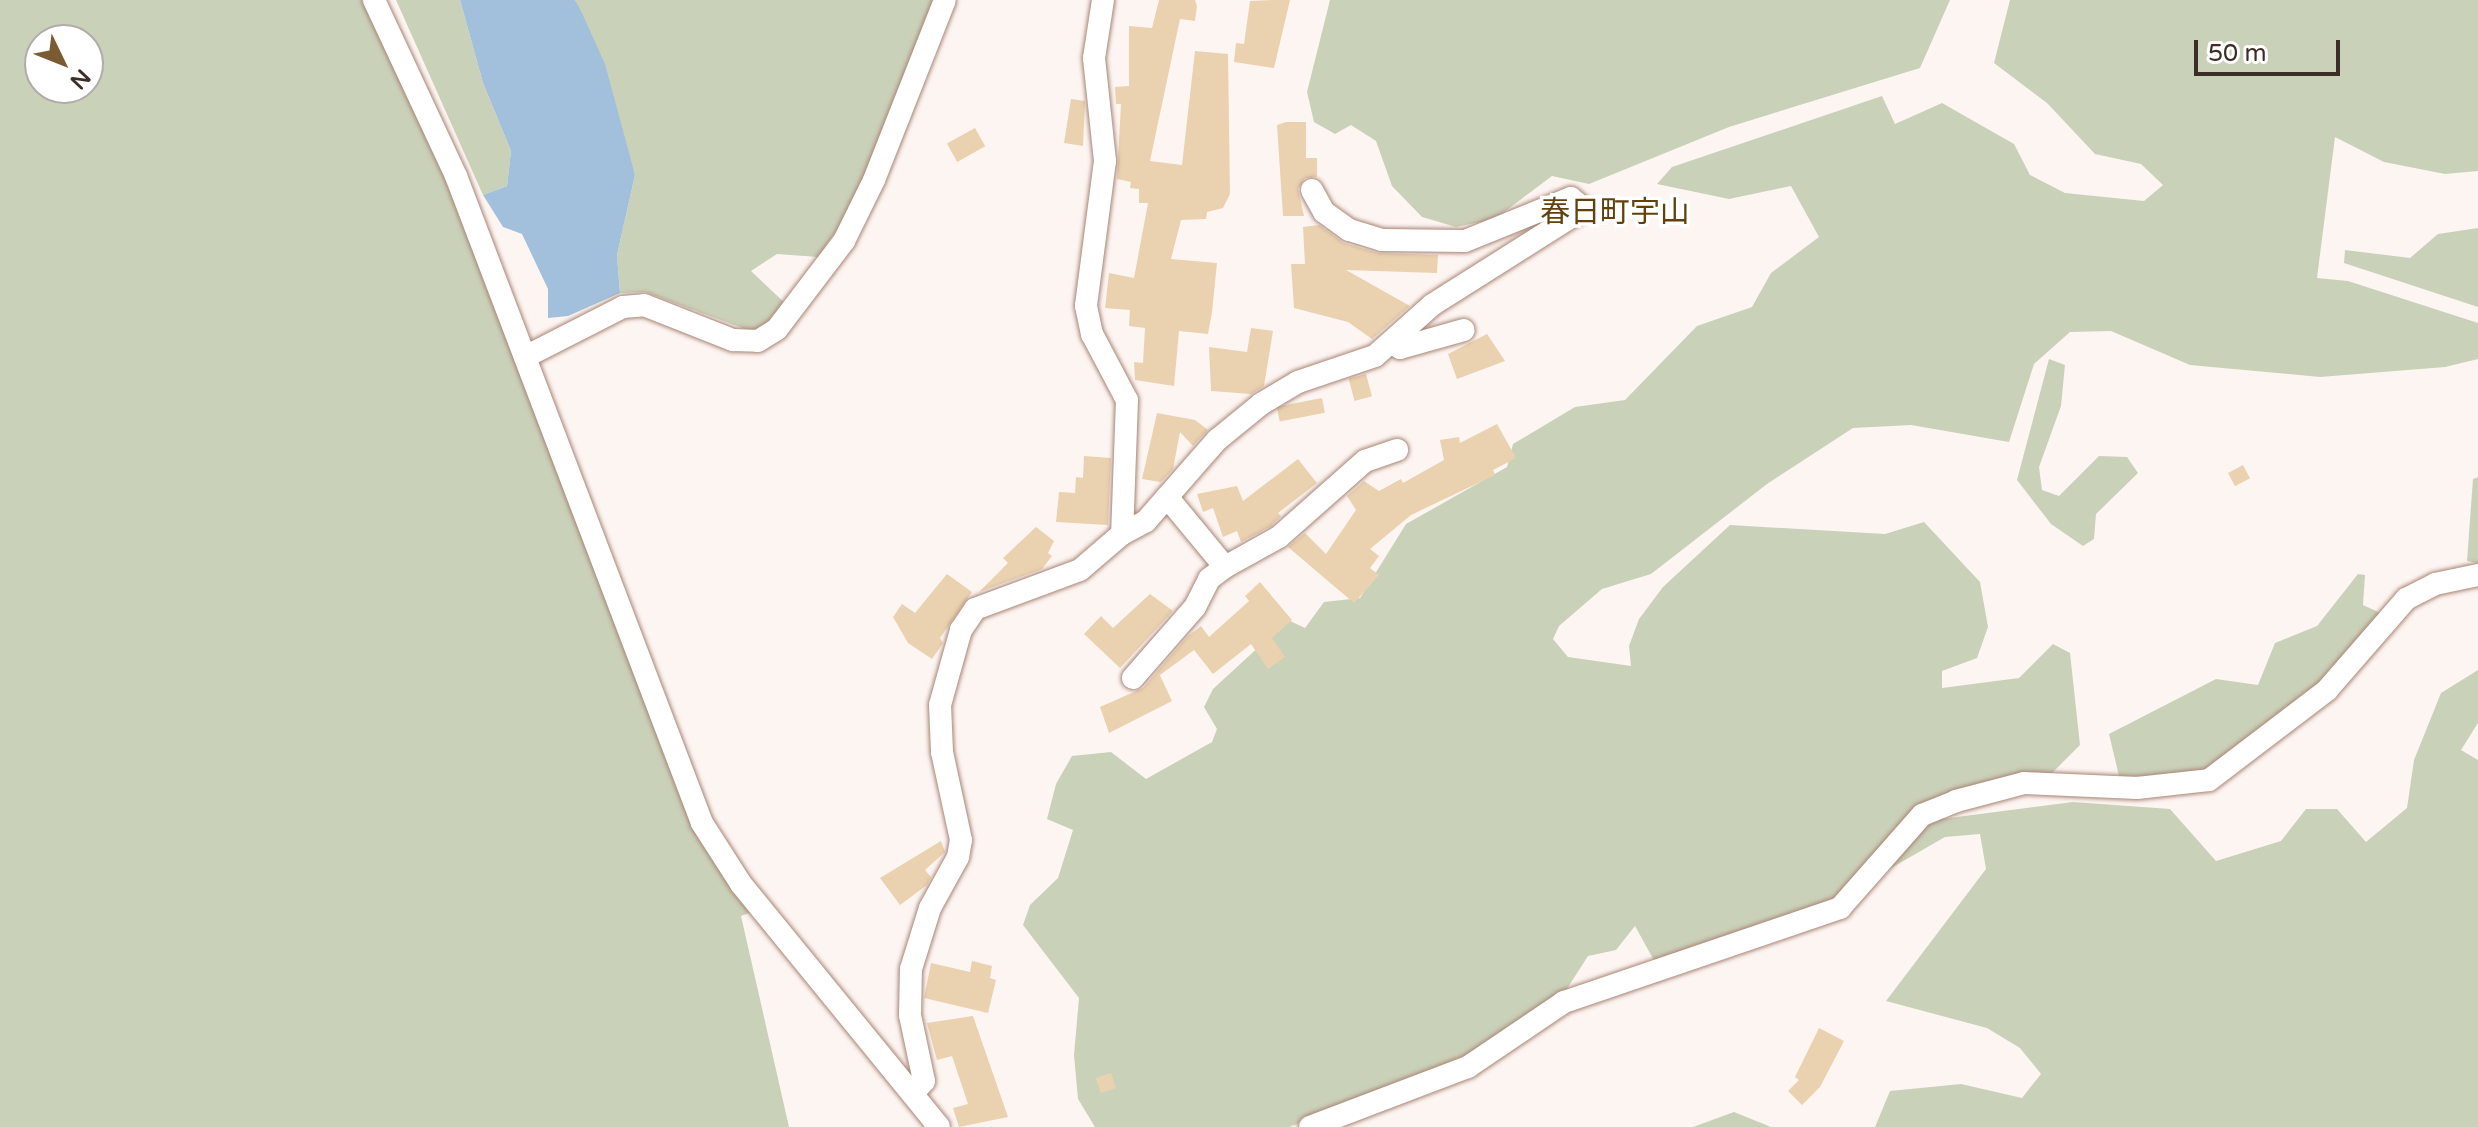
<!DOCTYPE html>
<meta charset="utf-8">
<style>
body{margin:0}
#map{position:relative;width:2478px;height:1127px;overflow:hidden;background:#fdf5f2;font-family:"Varela Round","Noto Sans JP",sans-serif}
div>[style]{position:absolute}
.green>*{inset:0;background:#cad1b9}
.water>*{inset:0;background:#a2c0dc}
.building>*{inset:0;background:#ead1b0;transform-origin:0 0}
.roads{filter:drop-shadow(0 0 2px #a88575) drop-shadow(0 0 2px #a88575)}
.minor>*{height:22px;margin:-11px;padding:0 11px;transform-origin:11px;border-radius:11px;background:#fff}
span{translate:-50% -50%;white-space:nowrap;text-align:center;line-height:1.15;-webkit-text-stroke:7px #fff;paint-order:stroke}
.quarter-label{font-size:30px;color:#62410b}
.north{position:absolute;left:24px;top:24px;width:80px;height:80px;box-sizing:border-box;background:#fff;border:2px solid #b1aba9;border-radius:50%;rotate:133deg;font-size:22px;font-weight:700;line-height:32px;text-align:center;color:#3c2d27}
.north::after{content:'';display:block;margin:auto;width:28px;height:36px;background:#7b5b31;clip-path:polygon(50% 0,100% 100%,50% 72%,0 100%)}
.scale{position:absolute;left:2194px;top:40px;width:146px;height:36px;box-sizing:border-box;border:4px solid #3c2d27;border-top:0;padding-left:10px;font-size:24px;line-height:28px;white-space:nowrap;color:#3c2d27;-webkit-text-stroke:6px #fff;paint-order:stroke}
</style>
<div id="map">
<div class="green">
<i style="clip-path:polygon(evenodd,0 0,362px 0,449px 180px,509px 344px,752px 912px,741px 916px,789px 1127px,0 1127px,0 0,40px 40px,88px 40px,88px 88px,40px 88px,40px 40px)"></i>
<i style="clip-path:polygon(396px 0,460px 0,483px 83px,511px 151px,507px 186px,483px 195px)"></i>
<i style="clip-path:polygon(575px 0,939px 0,865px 183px,843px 221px,818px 257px,777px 254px,751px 271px,788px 306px,767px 327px,748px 330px,645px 292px,620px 293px,617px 255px,635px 175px)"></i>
<i style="clip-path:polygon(1330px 0,1950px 0,1920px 68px,1729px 127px,1589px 184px,1552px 176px,1495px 219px,1456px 227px,1422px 217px,1392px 186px,1376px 141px,1351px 125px,1335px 134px,1314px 122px,1307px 92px)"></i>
<i style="clip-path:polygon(2010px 0,2478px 0,2478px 171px,2445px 174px,2384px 162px,2335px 137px,2317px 278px,2348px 281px,2478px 323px,2478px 359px,2445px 367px,2320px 377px,2190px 365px,2111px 331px,2070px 332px,2034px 364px,2009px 442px,1911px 425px,1853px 428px,1767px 484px,1651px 574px,1602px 589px,1559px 626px,1553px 639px,1568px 657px,1631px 666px,1629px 646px,1639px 619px,1663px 587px,1730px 525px,1885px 534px,1924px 522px,1980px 582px,1988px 627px,1977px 658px,1942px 671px,1942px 688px,2019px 678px,2053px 644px,2070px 653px,2080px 745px,2051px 774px,1937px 803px,1840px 902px,1656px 964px,1635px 926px,1616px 950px,1588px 956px,1563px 995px,1462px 1063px,1289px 1127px,1095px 1127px,1078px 1099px,1074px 1055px,1079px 998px,1023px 925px,1030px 905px,1058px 878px,1073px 830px,1047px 819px,1056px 784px,1072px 756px,1111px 752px,1146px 779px,1212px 742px,1217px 729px,1204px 707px,1213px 689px,1288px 620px,1305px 628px,1324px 602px,1360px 598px,1406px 524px,1507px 467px,1513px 444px,1575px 407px,1625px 400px,1697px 326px,1752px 307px,1771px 273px,1819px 237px,1791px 186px,1729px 199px,1657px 184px,1672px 167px,1882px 96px,1895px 124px,1942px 103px,2014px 144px,2030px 175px,2065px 193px,2144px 201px,2163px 185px,2141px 164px,2095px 154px,2047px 103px,1994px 63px)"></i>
<i style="clip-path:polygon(2478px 228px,2478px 307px,2344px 263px,2345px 250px,2410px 258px,2438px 234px)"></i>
<i style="clip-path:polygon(2049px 359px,2065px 365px,2061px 406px,2039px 467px,2042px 490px,2059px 496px,2099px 456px,2127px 457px,2138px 473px,2096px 514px,2094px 539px,2083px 546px,2051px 524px,2017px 480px)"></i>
<i style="clip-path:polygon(2478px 477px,2478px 563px,2467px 561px,2473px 479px)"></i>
<i style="clip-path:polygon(2358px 574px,2365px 575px,2363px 605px,2387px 616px,2325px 687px,2209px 776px,2119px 776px,2109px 734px,2216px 679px,2258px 685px,2275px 643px,2317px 626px)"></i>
<i style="clip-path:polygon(2478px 670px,2478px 723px,2461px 750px,2478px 760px,2478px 1127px,1875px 1127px,1890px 1091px,1961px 1084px,2022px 1098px,2041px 1074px,2020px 1048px,1987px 1028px,1886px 1001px,1986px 869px,1980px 834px,1945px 837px,1872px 879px,1926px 821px,2073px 802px,2170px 809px,2216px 861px,2281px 841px,2306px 809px,2337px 809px,2366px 842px,2407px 808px,2414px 760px,2441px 693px)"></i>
<i style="clip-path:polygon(1734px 1112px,1771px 1127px,1693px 1127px)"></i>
</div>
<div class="water">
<i style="clip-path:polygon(460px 0,575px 0,582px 13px,605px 64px,635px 175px,617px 255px,620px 293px,568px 316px,548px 318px,548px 289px,522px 234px,503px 227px,483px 195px,507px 186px,511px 151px,483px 83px)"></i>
</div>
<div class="building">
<i style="clip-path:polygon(1159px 0,1195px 0,1197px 6px,1195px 21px,1180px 19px,1150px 161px,1182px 165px,1195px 51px,1228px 54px,1230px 194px,1223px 208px,1207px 212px,1206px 219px,1181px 220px,1171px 259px,1217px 263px,1212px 312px,1208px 334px,1179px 331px,1174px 386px,1135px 380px,1134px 362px,1143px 363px,1145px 328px,1129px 326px,1130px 310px,1105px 308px,1109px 273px,1134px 278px,1148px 203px,1139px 203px,1139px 189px,1130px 188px,1131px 182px,1117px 179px,1121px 104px,1116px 104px,1115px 87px,1129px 86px,1129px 26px,1152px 28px)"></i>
<i style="clip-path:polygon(1272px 0,1290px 0,1274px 68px,1234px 62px,1236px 43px,1244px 44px,1250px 1px)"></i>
<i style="clip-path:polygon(1071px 99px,1085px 101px,1083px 146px,1064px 143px)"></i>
<i style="clip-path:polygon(1286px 122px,1306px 122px,1306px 158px,1317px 158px,1317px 177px,1305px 178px,1298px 189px,1304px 216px,1283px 216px,1277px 125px)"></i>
<i style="left:975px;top:128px;width:21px;height:32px;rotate:61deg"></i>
<i style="clip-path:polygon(1319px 225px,1344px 243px,1378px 253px,1438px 255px,1437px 273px,1346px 270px,1410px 306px,1372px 339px,1348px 322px,1294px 308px,1291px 264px,1305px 264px,1303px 227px)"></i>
<i style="clip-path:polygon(1251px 328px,1273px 331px,1264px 386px,1251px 394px,1211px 391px,1209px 347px,1247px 352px)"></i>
<i style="clip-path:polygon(1487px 334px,1505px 361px,1457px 379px,1448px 354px)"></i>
<i style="left:1366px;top:374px;width:23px;height:18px;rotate:75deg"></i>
<i style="left:1322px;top:398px;width:15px;height:46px;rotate:79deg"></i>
<i style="clip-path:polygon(1157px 413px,1195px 420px,1208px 430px,1193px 446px,1180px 432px,1173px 469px,1161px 482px,1142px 479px)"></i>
<i style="clip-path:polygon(1497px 424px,1516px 458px,1493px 470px,1495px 475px,1411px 515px,1370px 549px,1379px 556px,1370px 568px,1379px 575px,1354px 603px,1288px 547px,1305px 533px,1326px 554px,1356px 510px,1347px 496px,1364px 481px,1379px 491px,1401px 479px,1403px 483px,1444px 460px,1440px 440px,1459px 437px,1460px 443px)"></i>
<i style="clip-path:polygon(1084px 456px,1111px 458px,1108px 525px,1056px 522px,1059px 492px,1075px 493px,1076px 477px,1083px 478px)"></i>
<i style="clip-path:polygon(1298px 459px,1317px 483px,1278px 513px,1281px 516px,1271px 526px,1241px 542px,1237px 531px,1223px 537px,1213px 508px,1203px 512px,1197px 494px,1237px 486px,1243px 501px)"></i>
<i style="left:2243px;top:465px;width:15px;height:17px;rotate:62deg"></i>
<i style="clip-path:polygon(1036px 527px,1054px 541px,1048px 553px,1052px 556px,1042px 569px,979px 592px,1008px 563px,1003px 558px)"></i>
<i style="clip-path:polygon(947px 574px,972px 592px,940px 638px,943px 643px,932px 659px,908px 643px,893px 617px,902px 604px,915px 613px)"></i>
<i style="clip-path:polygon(1260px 582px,1292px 620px,1272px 638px,1285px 657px,1268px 669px,1251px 644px,1213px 674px,1194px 650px,1160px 675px,1158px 671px,1172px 701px,1109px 733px,1100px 707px,1143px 688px,1187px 637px,1201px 626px,1209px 637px,1249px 601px,1245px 596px)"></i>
<i style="clip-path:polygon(1150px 594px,1173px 611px,1120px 668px,1084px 634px,1101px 616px,1113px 628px)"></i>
<i style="clip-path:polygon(941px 841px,945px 852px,925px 870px,931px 877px,927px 885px,900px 905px,880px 878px)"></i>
<i style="clip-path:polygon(972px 961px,992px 966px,990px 978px,996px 980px,988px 1013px,924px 998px,931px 963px,970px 972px)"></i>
<i style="clip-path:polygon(973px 1016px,1008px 1117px,959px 1127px,953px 1108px,968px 1104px,952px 1056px,937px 1060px,927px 1023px)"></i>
<i style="clip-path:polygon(1819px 1028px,1844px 1041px,1820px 1087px,1802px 1105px,1788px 1091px,1799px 1080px,1795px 1077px)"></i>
<i style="left:1111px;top:1073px;width:16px;height:16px;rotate:72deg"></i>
</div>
<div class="roads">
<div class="minor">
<i style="left:374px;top:0;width:194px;rotate:65deg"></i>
<i style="left:456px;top:176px;width:692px;rotate:69.18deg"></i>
<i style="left:702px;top:823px;width:72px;rotate:57.4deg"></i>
<i style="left:741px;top:884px;width:313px;rotate:50.8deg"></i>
<i style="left:1103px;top:0;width:59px;rotate:98.8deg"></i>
<i style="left:1094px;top:58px;width:104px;rotate:83.9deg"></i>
<i style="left:1105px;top:161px;width:146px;rotate:97.5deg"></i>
<i style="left:1086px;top:306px;width:29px;rotate:78deg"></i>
<i style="left:1092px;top:334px;width:75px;rotate:62.1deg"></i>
<i style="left:1127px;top:400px;width:134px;rotate:92.1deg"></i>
<i style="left:1396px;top:340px;width:9px;rotate:63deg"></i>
<i style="left:1400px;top:348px;width:66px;rotate:-15.7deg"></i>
<i style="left:525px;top:357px;width:110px;rotate:-27deg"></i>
<i style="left:623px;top:307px;width:21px;rotate:-5deg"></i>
<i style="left:644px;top:305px;width:96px;rotate:21.5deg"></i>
<i style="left:733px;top:340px;width:25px;rotate:2deg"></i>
<i style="left:758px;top:341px;width:22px;rotate:-32deg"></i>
<i style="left:777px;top:329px;width:111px;rotate:-52.7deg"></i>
<i style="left:844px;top:241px;width:68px;rotate:-63.8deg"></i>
<i style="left:874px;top:180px;width:193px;rotate:-68.5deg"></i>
<i style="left:1225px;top:567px;width:62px;rotate:-29.1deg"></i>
<i style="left:1279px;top:537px;width:115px;rotate:-41.5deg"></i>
<i style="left:1365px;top:461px;width:34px;rotate:-19deg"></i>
<i style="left:1133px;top:678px;width:94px;rotate:-48.9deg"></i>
<i style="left:1195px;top:607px;width:31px;rotate:-63deg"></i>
<i style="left:1209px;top:579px;width:20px;rotate:-37deg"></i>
<i style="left:1225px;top:567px;width:91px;rotate:-129.6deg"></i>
<i style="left:913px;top:1093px;width:16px;rotate:-47deg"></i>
<i style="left:924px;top:1081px;width:67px;rotate:-102deg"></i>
<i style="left:910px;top:1015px;width:46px;rotate:-88.8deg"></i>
<i style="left:911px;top:969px;width:64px;rotate:-72.7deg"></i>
<i style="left:930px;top:908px;width:58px;rotate:-61.2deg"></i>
<i style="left:958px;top:857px;width:17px;rotate:-80deg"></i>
<i style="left:961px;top:840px;width:90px;rotate:-102.2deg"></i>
<i style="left:942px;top:752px;width:47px;rotate:-92.4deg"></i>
<i style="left:940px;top:705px;width:78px;rotate:-74.4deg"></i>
<i style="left:961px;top:630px;width:25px;rotate:-56deg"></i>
<i style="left:975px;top:609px;width:112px;rotate:-20.4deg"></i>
<i style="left:1080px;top:570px;width:55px;rotate:-40.6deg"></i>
<i style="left:1122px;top:534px;width:27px;rotate:-28deg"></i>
<i style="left:1146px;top:521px;width:108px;rotate:-48.8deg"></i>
<i style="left:1217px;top:440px;width:57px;rotate:-39.3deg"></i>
<i style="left:1261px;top:404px;width:43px;rotate:-30.7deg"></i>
<i style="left:1298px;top:382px;width:81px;rotate:-18.7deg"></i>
<i style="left:1375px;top:356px;width:76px;rotate:-41.8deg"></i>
<i style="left:1432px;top:305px;width:180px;rotate:-32.3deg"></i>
<i style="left:1584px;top:209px;width:17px;rotate:-140deg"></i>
<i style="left:1571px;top:198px;width:114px;rotate:157.9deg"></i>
<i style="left:1465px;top:241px;width:83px;rotate:-179.3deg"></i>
<i style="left:1382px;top:240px;width:34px;rotate:-163deg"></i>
<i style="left:1349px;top:230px;width:31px;rotate:-144deg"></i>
<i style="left:1324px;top:212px;width:25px;rotate:-119deg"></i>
<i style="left:1310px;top:1127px;width:169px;rotate:-20.8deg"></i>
<i style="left:1468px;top:1067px;width:116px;rotate:-34.1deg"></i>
<i style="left:1564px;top:1002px;width:292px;rotate:-18.8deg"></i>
<i style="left:1840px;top:908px;width:124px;rotate:-48.6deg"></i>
<i style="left:1922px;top:815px;width:37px;rotate:-22deg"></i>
<i style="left:1956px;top:801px;width:70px;rotate:-14.8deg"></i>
<i style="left:2024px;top:783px;width:113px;rotate:2.5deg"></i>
<i style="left:2137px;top:788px;width:72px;rotate:-6.3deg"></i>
<i style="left:2209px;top:780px;width:148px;rotate:-37.3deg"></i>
<i style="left:2327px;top:690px;width:121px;rotate:-49deg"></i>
<i style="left:2406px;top:599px;width:33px;rotate:-27deg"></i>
<i style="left:2435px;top:584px;width:44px;rotate:-11.8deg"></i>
</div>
</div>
<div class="quarter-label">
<span style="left:1615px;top:213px">春日町宇山</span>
</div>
<div class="north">N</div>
<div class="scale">50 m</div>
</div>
